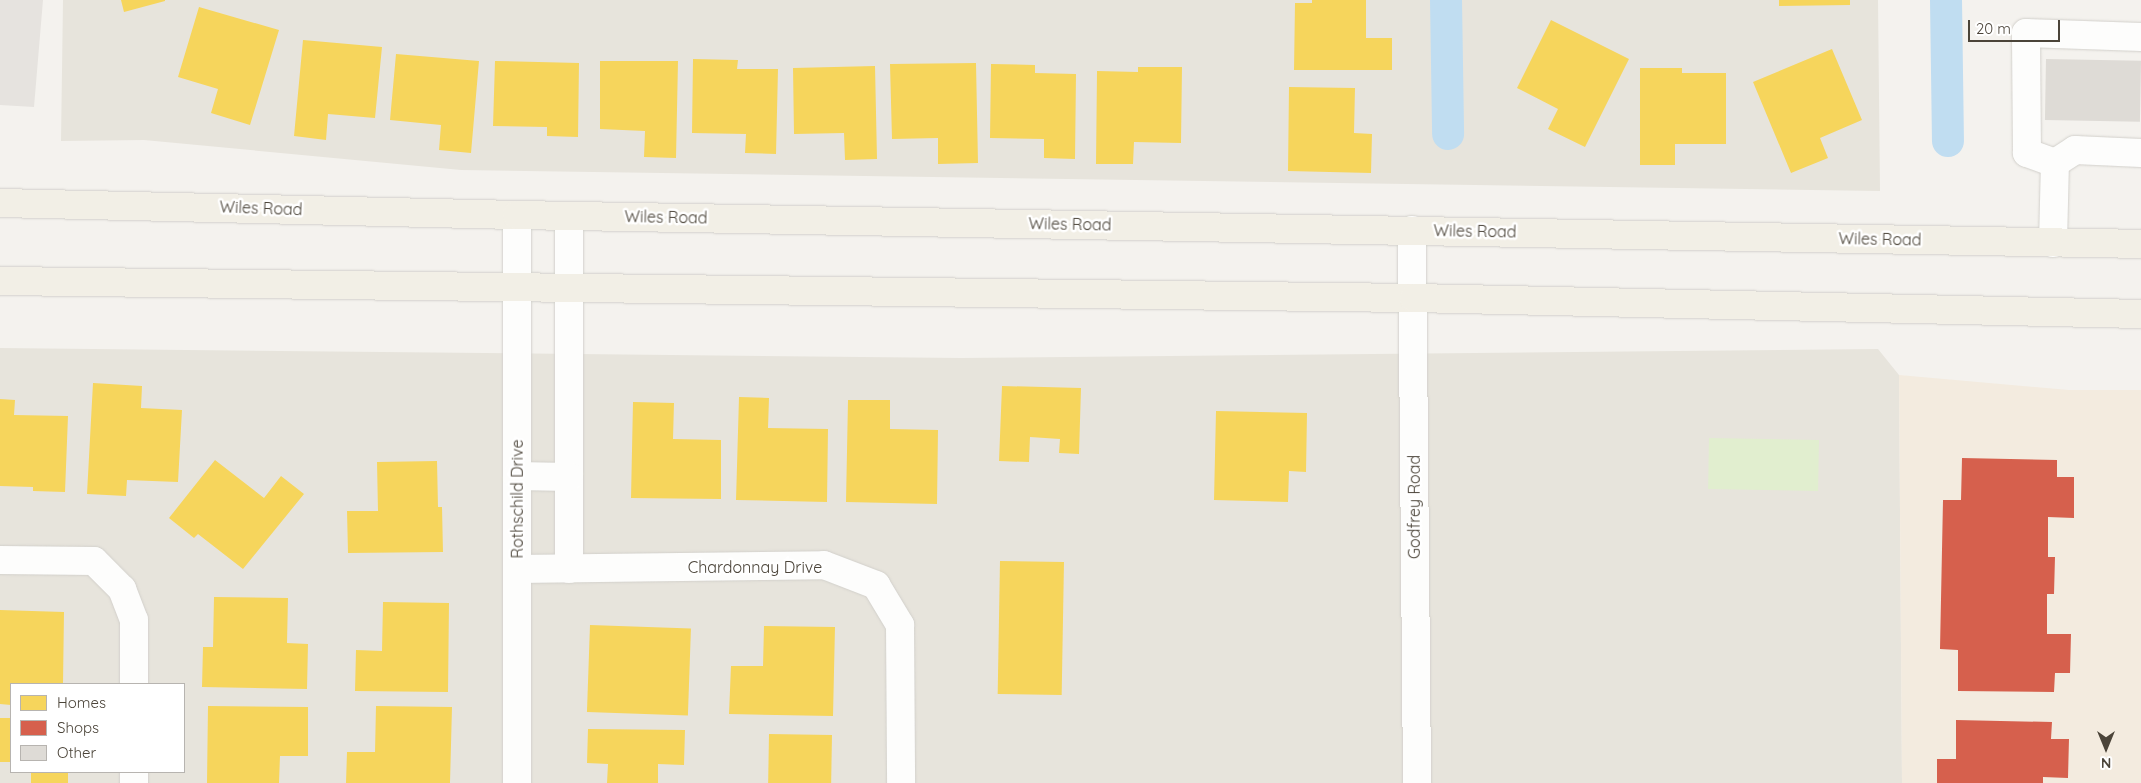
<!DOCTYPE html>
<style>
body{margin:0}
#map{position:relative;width:2141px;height:783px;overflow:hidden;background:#f4f2ee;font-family:Quicksand,sans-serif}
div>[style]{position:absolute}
.residential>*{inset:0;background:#e7e4dc}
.commercial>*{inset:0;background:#f3ebdf}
.green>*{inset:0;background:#e1eecf;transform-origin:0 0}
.parking>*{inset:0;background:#e6e3df}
.homes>*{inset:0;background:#f6d55c;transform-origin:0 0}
.shops>*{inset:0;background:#d6604d}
.canal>*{height:32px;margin:-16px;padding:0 16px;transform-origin:16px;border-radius:16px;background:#c0ddf1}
.building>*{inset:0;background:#dedbd6;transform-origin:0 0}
.roads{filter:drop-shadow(0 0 1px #d2d0cb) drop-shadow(0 0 1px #d2d0cb)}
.minor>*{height:28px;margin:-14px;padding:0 14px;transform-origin:14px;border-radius:14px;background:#fdfdfc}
.major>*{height:28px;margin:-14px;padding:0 14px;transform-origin:14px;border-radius:14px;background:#f2efe6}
span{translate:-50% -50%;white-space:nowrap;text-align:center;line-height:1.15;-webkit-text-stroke:5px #fff;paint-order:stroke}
.street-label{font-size:16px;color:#4b4439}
.legend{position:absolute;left:10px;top:683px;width:175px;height:90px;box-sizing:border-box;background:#fff;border:1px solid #b7b4b0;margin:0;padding:6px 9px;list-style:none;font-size:15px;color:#4b4439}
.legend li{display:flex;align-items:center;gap:10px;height:25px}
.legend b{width:25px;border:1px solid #b7b4b0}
.north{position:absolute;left:2081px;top:723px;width:50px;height:50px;-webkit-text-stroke:4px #fff;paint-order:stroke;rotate:180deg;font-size:14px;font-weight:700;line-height:20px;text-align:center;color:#4b4439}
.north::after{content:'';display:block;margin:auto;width:18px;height:22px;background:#4b4439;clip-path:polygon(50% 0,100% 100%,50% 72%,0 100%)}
.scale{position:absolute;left:1968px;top:20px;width:92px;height:22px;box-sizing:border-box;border:2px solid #4b4439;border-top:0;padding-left:6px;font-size:15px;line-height:18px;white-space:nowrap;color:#4b4439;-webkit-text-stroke:4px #fff;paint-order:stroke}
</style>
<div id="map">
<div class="residential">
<i style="clip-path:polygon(63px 0,1878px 0,1880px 191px,461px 170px,144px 140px,61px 141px)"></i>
<i style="clip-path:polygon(evenodd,0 348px,961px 358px,1878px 349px,1899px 375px,1902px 783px,0 783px,0 348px,11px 684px,184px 684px,184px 772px,11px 772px,11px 684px)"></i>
</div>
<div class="commercial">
<i style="clip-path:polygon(1899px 375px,2069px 390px,2141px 390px,2141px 783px,1902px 783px)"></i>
</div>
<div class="green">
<i style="left:1709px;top:438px;width:110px;height:51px;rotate:1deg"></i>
</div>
<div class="parking">
<i style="clip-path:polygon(0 0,43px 0,34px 107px,0 105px)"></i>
</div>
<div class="homes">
<i style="clip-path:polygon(121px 0,165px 0,165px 1px,124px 12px)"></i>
<i style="clip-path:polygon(1312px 0,1366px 0,1366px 38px,1392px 38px,1392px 70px,1294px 70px,1295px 3px,1312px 3px)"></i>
<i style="clip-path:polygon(1779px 0,1850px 0,1850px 5px,1779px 6px)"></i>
<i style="clip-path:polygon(199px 7px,279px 30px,250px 125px,211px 113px,218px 89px,178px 77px)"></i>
<i style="clip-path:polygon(1551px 20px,1629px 59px,1585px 147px,1548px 129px,1558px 109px,1517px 88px)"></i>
<i style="clip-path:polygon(303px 40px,382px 47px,375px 118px,328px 114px,326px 140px,294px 136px)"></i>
<i style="clip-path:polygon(1832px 49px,1862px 120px,1820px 138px,1828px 158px,1791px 173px,1753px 82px)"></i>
<i style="clip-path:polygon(396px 54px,479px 61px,471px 153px,439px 150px,441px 125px,390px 120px)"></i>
<i style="clip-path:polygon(693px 59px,738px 60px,737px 69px,778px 69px,776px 154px,745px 153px,746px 134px,692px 133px)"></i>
<i style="clip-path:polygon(495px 61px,579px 63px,578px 137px,547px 136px,547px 127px,493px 126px)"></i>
<i style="clip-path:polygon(600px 61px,678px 61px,676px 158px,644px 157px,645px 131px,600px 129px)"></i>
<i style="clip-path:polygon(976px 63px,978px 163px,938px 164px,938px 138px,892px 139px,890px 64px)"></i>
<i style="clip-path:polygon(991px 64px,1035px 65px,1035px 73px,1076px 74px,1075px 159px,1044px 158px,1044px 139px,990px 138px)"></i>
<i style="clip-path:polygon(875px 66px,877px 159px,845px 160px,844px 133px,794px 134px,793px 68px)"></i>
<i style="clip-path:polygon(1138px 67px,1182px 67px,1181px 143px,1134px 142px,1133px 164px,1096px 164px,1097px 71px,1138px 72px)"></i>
<i style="clip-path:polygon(1640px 68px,1682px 68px,1682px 73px,1726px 73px,1726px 144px,1675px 144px,1675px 165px,1640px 165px)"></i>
<i style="clip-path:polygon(1289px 87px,1355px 88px,1354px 133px,1372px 134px,1371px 173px,1288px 171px)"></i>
<i style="clip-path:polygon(93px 383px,142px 386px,141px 408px,182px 410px,178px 482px,127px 480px,126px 496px,87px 494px)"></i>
<i style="clip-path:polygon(1002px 386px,1081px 388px,1079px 454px,1059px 453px,1060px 439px,1030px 437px,1029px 462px,999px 461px)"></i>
<i style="clip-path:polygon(739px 397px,769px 398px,768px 428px,828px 429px,827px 502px,736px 500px)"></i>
<i style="clip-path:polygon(0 399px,15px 400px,14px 415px,68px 416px,65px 492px,33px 491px,33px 487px,0 486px)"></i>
<i style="clip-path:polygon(848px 400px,890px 400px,890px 429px,938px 430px,937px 504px,846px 502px)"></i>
<i style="clip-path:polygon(633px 402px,674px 403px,673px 439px,721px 440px,721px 499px,631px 498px)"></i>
<i style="clip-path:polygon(1216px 411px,1307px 413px,1306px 472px,1289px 471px,1288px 502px,1214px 500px)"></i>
<i style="clip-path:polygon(215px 460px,264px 498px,281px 476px,304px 494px,243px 569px,198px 534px,194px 538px,169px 518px)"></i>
<i style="clip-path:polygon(437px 461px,438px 507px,442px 507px,443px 552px,348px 553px,347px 511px,378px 511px,377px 462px)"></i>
<i style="left:1000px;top:561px;width:64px;height:133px;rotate:1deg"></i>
<i style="clip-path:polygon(214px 597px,288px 598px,287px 643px,308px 644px,307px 689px,202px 687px,203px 647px,213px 647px)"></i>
<i style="clip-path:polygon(383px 602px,449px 603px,448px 692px,355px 691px,356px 650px,382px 651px)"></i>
<i style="clip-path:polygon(0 610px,64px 612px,63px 684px,11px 684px,11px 705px,0 704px)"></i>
<i style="left:590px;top:625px;width:101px;height:87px;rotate:2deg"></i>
<i style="clip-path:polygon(764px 626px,835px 627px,833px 716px,729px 714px,731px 666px,763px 666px)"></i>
<i style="clip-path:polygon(208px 706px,308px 707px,308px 756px,280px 756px,279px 783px,207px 783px)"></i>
<i style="clip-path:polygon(376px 706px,452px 707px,450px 783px,346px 783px,347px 752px,375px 752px)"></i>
<i style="left:0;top:718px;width:11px;height:44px"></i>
<i style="clip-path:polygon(588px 729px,685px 730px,684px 765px,658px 764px,658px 783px,607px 783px,608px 764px,587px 763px)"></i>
<i style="left:769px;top:734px;width:63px;height:49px;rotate:1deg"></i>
<i style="left:31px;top:772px;width:37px;height:11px"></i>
</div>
<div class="shops">
<i style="clip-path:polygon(1962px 458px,2057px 460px,2057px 477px,2074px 477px,2074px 518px,2048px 517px,2048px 557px,2055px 557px,2054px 594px,2047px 594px,2047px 634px,2071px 634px,2070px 673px,2055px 673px,2054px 692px,1958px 691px,1958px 650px,1940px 649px,1943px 500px,1961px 500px)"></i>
<i style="clip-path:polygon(1956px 720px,2052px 722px,2051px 739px,2069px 739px,2068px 778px,2043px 777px,2043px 783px,1937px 783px,1937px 759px,1956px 759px)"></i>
</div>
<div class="canal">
<i style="left:1446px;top:0;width:134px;rotate:89.1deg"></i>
<i style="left:1946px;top:0;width:141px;rotate:89.2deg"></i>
</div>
<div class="building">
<i style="left:2046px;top:59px;width:95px;height:61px;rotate:1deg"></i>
</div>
<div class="roads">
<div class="minor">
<i style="left:2055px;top:163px;width:30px;rotate:-160deg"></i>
<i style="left:2027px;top:153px;width:120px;rotate:-90.5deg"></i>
<i style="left:2026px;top:33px;width:115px;rotate:2deg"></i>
<i style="left:517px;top:215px;width:568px;rotate:90deg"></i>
<i style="left:569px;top:216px;width:353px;rotate:90deg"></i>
<i style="left:1412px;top:230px;width:553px;rotate:89.48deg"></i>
<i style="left:2053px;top:243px;width:80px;rotate:-88.6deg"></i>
<i style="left:2055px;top:163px;width:24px;rotate:-33deg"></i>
<i style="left:2075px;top:150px;width:66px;rotate:2.6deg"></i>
<i style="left:517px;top:476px;width:52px;rotate:1.1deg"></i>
<i style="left:0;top:560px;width:94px;rotate:0.6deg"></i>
<i style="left:94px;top:561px;width:40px;rotate:45deg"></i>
<i style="left:122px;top:589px;width:33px;rotate:69deg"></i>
<i style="left:134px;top:620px;width:64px;rotate:90deg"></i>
<i style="left:517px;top:569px;width:307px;rotate:-0.7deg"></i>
<i style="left:824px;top:565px;width:56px;rotate:21deg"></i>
<i style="left:876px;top:585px;width:47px;rotate:59deg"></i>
<i style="left:900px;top:625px;width:158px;rotate:89.6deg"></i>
<i style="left:134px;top:772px;width:11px;rotate:90deg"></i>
</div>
<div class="major">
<i style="left:0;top:203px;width:517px;rotate:1.33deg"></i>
<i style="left:517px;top:215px;width:1624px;rotate:1.02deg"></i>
<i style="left:0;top:281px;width:1414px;rotate:0.69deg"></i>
<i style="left:1414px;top:298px;width:727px;rotate:1.26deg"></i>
</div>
</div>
<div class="street-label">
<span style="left:261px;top:208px;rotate:2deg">Wiles Road</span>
<span style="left:666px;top:217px;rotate:1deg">Wiles Road</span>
<span style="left:1070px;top:224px;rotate:1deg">Wiles Road</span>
<span style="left:1475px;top:231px;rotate:1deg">Wiles Road</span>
<span style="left:1880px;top:239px;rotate:1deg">Wiles Road</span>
<span style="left:517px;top:499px;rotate:-90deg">Rothschild Drive</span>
<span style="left:1414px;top:507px;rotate:-90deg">Godfrey Road</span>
<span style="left:755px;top:567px">Chardonnay Drive</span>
</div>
<ul class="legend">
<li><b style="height:14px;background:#f6d55c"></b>Homes</li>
<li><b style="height:14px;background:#d6604d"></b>Shops</li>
<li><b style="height:14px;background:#dedbd6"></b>Other</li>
</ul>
<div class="north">N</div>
<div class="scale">20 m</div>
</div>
